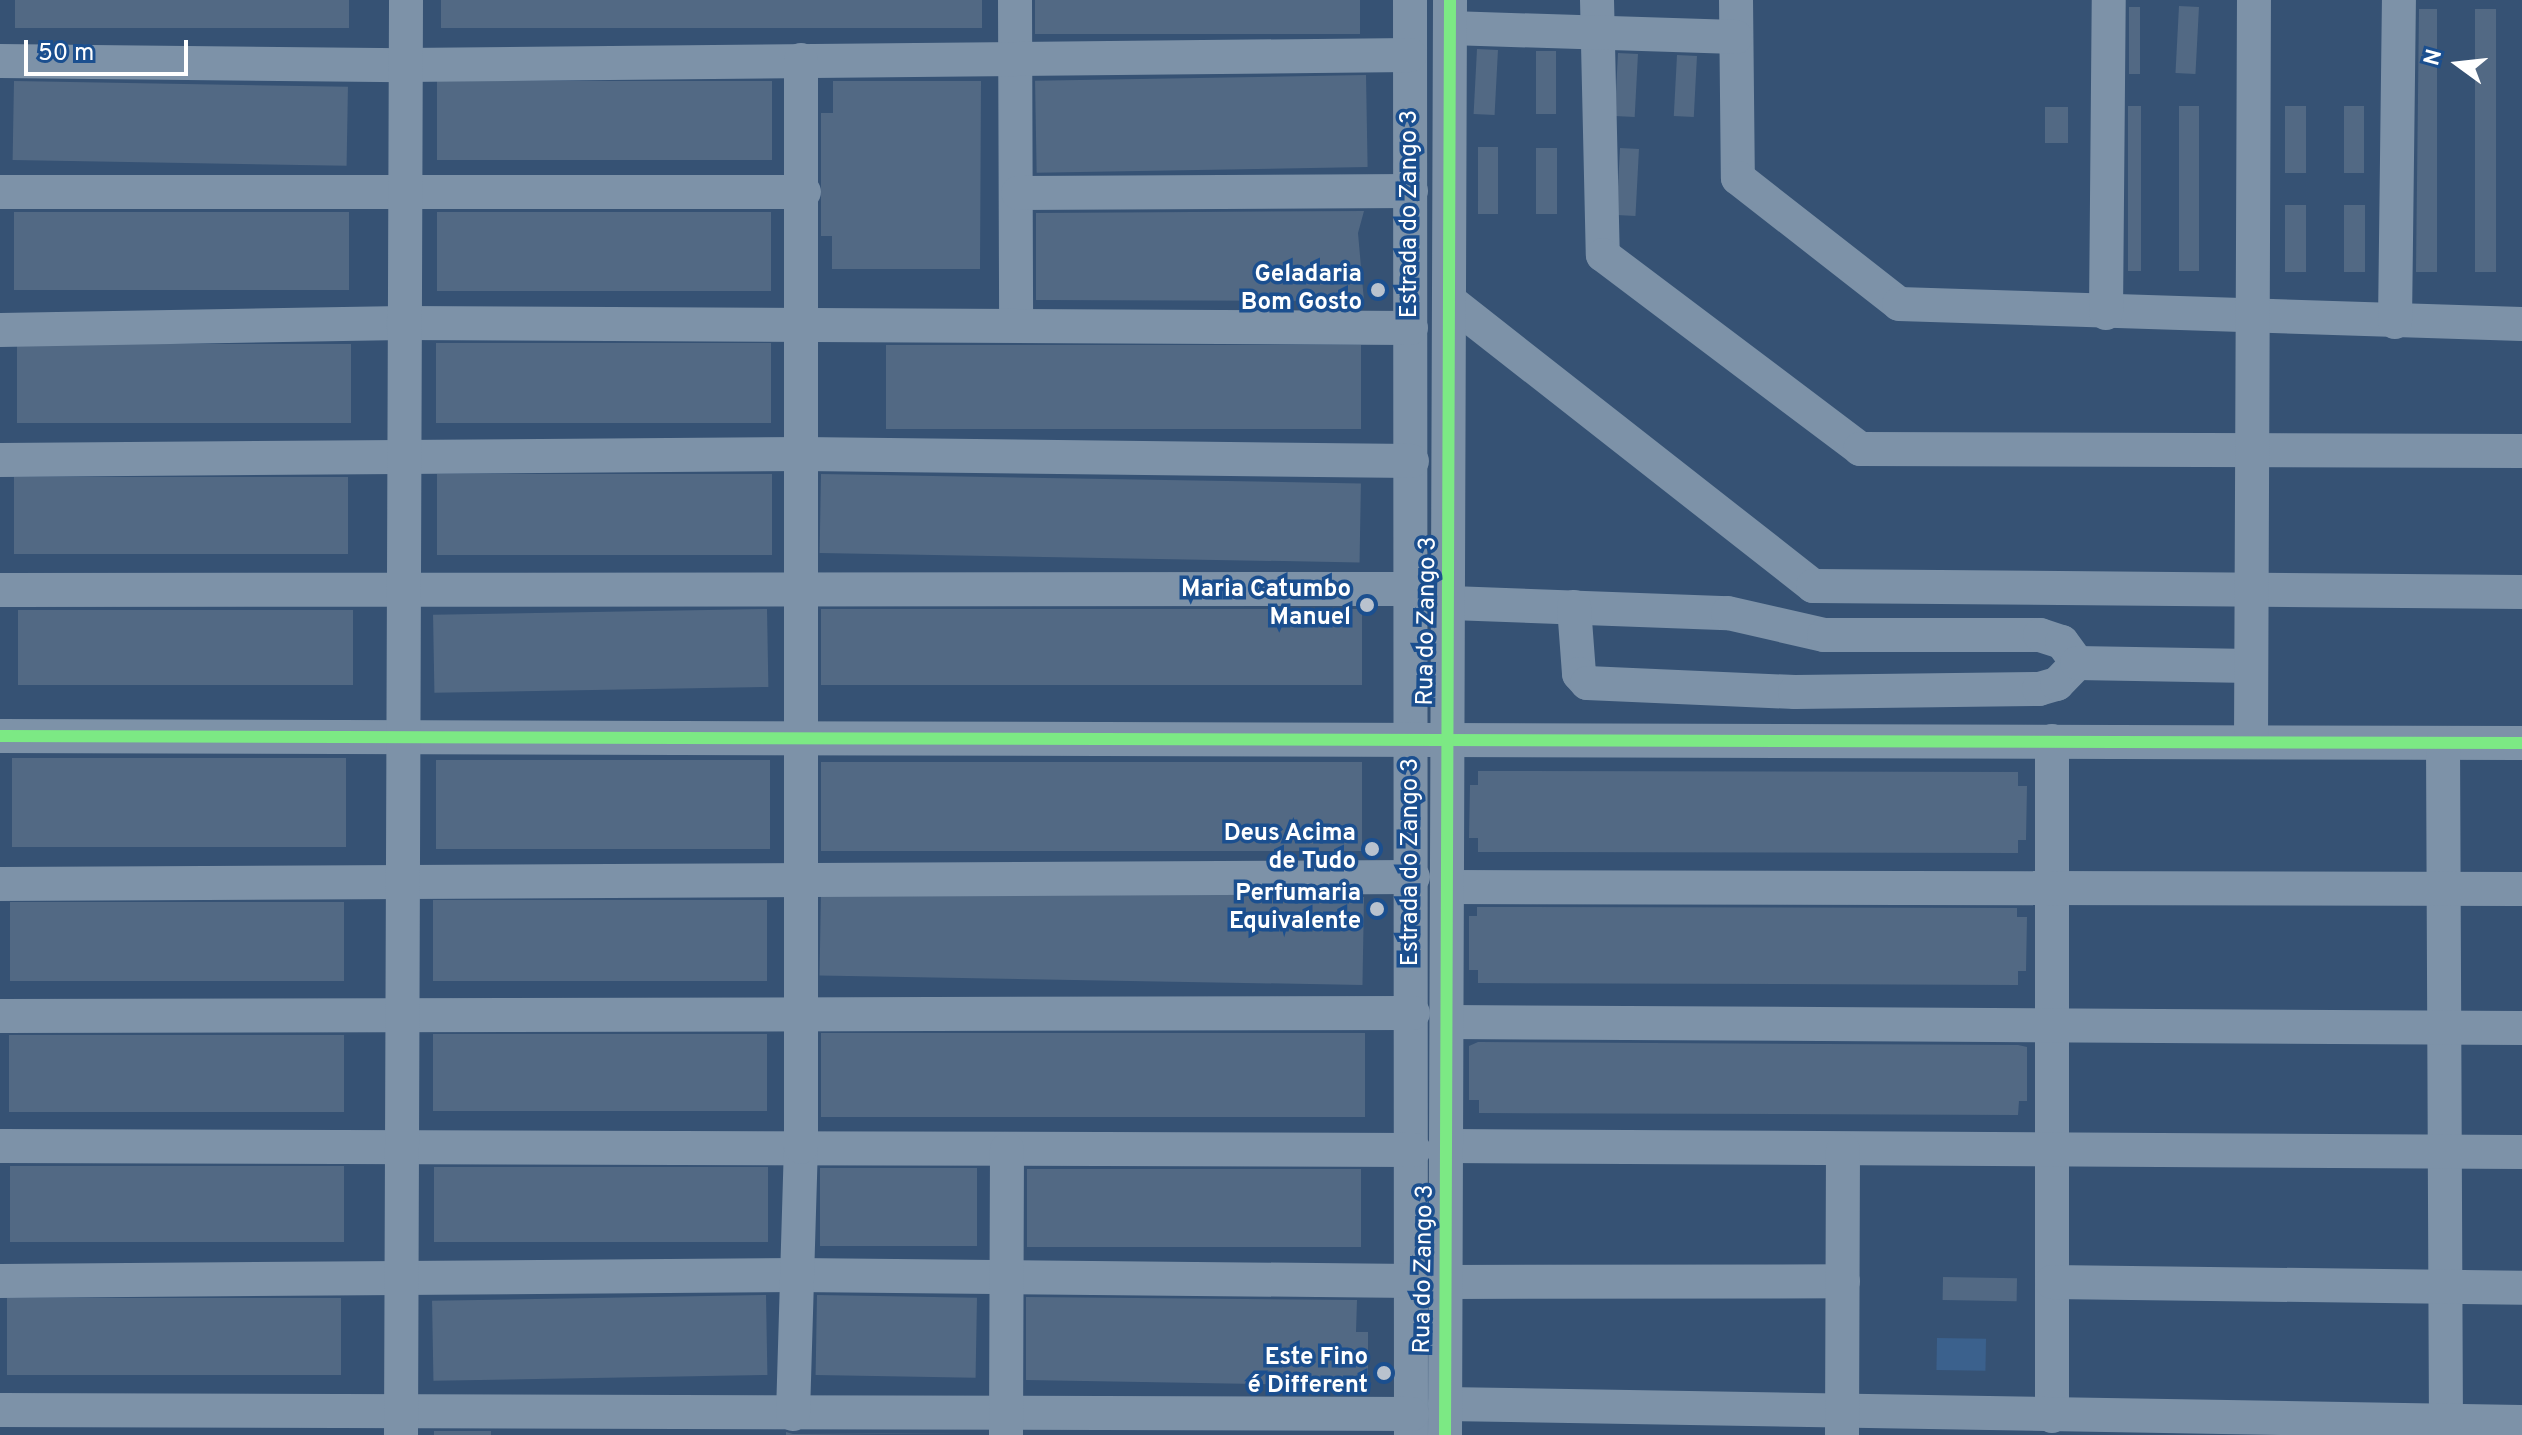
<!DOCTYPE html>
<meta charset="utf-8">
<style>
body{margin:0}
#map{position:relative;width:2522px;height:1435px;overflow:hidden;background:#365274;font-family:Overpass,sans-serif}
div>[style]{position:absolute}
.water>*{inset:0;background:#3b618d;transform-origin:0 0}
.building>*{inset:0;background:#526984;transform-origin:0 0}
.minor>*{height:34px;margin:-17px;padding:0 17px;transform-origin:17px;border-radius:17px;background:#7d92a8}
.cycleway>*{height:12px;margin:-6px;padding:0 6px;transform-origin:6px;border-radius:6px;background:#7ce984}
.dots>*{width:22px;height:22px;translate:-50% -50%;box-sizing:border-box;border:4px solid #1b4f8f;border-radius:50%}
span{translate:-50% -50%;white-space:nowrap;text-align:center;line-height:1.15;-webkit-text-stroke:7px #1b4f8f;paint-order:stroke}
.street-label{font-size:24px;color:#fff}
.poi-label{font-size:24px;color:#fff;font-weight:700}
.right{translate:-100% -50%;text-align:right}
.north{position:absolute;left:2418px;top:24px;width:80px;height:80px;-webkit-text-stroke:6px #1b4f8f;paint-order:stroke;rotate:285deg;font-size:22px;font-weight:700;line-height:32px;text-align:center;color:#fff}
.north::after{content:'';display:block;margin:auto;width:28px;height:36px;background:#fff;clip-path:polygon(50% 0,100% 100%,50% 72%,0 100%)}
.scale{position:absolute;left:24px;top:40px;width:164px;height:36px;box-sizing:border-box;border:4px solid #fff;border-top:0;padding-left:10px;font-size:24px;line-height:28px;white-space:nowrap;color:#fff;-webkit-text-stroke:6px #1b4f8f;paint-order:stroke}
</style>
<div id="map">
<div class="water">
<i style="left:1937px;top:1338px;width:49px;height:32px;rotate:1deg"></i>
</div>
<div class="building">
<i style="left:15px;top:0;width:334px;height:28px"></i>
<i style="left:441px;top:0;width:541px;height:28px"></i>
<i style="left:1035px;top:0;width:325px;height:34px"></i>
<i style="left:2179px;top:6px;width:20px;height:67px;rotate:3deg"></i>
<i style="left:2129px;top:7px;width:11px;height:67px"></i>
<i style="clip-path:polygon(2419px 9px,2437px 9px,2437px 272px,2416px 272px)"></i>
<i style="left:2475px;top:9px;width:21px;height:263px"></i>
<i style="left:1477px;top:49px;width:21px;height:65px;rotate:3deg"></i>
<i style="left:1536px;top:51px;width:20px;height:63px"></i>
<i style="left:1618px;top:53px;width:20px;height:63px;rotate:3deg"></i>
<i style="left:1677px;top:55px;width:20px;height:61px;rotate:3deg"></i>
<i style="left:1366px;top:75px;width:92px;height:331px;rotate:89deg"></i>
<i style="left:14px;top:81px;width:334px;height:79px;rotate:1deg"></i>
<i style="left:772px;top:81px;width:79px;height:335px;rotate:90deg"></i>
<i style="clip-path:polygon(833px 81px,981px 81px,980px 269px,832px 269px,832px 236px,821px 236px,821px 113px,833px 113px)"></i>
<i style="left:2128px;top:106px;width:13px;height:165px"></i>
<i style="left:2179px;top:106px;width:20px;height:165px"></i>
<i style="left:2285px;top:106px;width:21px;height:67px"></i>
<i style="left:2344px;top:106px;width:20px;height:67px"></i>
<i style="left:2045px;top:107px;width:23px;height:36px"></i>
<i style="left:1478px;top:147px;width:20px;height:67px"></i>
<i style="left:1536px;top:148px;width:21px;height:66px"></i>
<i style="left:1620px;top:148px;width:19px;height:67px;rotate:3deg"></i>
<i style="left:2285px;top:205px;width:21px;height:67px"></i>
<i style="left:2344px;top:205px;width:21px;height:67px"></i>
<i style="clip-path:polygon(1364px 211px,1358px 233px,1364px 301px,1036px 300px,1036px 213px)"></i>
<i style="left:14px;top:212px;width:335px;height:78px"></i>
<i style="left:437px;top:212px;width:334px;height:79px"></i>
<i style="left:436px;top:343px;width:335px;height:80px"></i>
<i style="left:351px;top:344px;width:79px;height:334px;rotate:90deg"></i>
<i style="left:886px;top:345px;width:475px;height:84px"></i>
<i style="left:772px;top:474px;width:81px;height:335px;rotate:90deg"></i>
<i style="left:821px;top:474px;width:540px;height:79px;rotate:1deg"></i>
<i style="left:348px;top:477px;width:77px;height:334px;rotate:90deg"></i>
<i style="left:767px;top:609px;width:78px;height:334px;rotate:89deg"></i>
<i style="left:821px;top:609px;width:541px;height:76px"></i>
<i style="left:18px;top:610px;width:335px;height:75px"></i>
<i style="left:12px;top:758px;width:334px;height:89px"></i>
<i style="left:436px;top:760px;width:334px;height:89px"></i>
<i style="left:821px;top:762px;width:541px;height:89px"></i>
<i style="clip-path:polygon(1478px 771px,2018px 772px,2018px 786px,2027px 786px,2026px 840px,2018px 840px,2018px 853px,1478px 852px,1478px 838px,1469px 838px,1470px 785px,1478px 785px)"></i>
<i style="left:1364px;top:897px;width:88px;height:543px;rotate:91deg"></i>
<i style="left:767px;top:900px;width:81px;height:334px;rotate:90deg"></i>
<i style="left:344px;top:902px;width:79px;height:334px;rotate:90deg"></i>
<i style="clip-path:polygon(1477px 907px,2017px 908px,2017px 917px,2027px 917px,2026px 971px,2018px 971px,2018px 985px,1478px 983px,1478px 970px,1469px 970px,1469px 916px,1477px 916px)"></i>
<i style="left:1365px;top:1033px;width:84px;height:544px;rotate:90deg"></i>
<i style="left:767px;top:1034px;width:77px;height:334px;rotate:90deg"></i>
<i style="left:344px;top:1035px;width:77px;height:335px;rotate:90deg"></i>
<i style="clip-path:polygon(1478px 1042px,2018px 1045px,2027px 1047px,2027px 1101px,2019px 1101px,2018px 1115px,1479px 1113px,1479px 1100px,1469px 1100px,1469px 1046px)"></i>
<i style="left:10px;top:1166px;width:334px;height:76px"></i>
<i style="left:434px;top:1167px;width:334px;height:75px"></i>
<i style="left:820px;top:1168px;width:157px;height:78px"></i>
<i style="left:1027px;top:1169px;width:334px;height:78px"></i>
<i style="left:1943px;top:1277px;width:74px;height:23px;rotate:1deg"></i>
<i style="left:766px;top:1295px;width:80px;height:334px;rotate:89deg"></i>
<i style="left:817px;top:1295px;width:160px;height:80px;rotate:1deg"></i>
<i style="clip-path:polygon(1026px 1297px,1357px 1300px,1356px 1332px,1368px 1332px,1368px 1386px,1026px 1380px)"></i>
<i style="left:341px;top:1298px;width:77px;height:334px;rotate:90deg"></i>
<i style="left:434px;top:1431px;width:57px;height:4px"></i>
<i style="clip-path:polygon(786px 1432px,793px 1434px,979px 1433px,786px 1435px)"></i>
</div>
<div class="minor">
<i style="left:1015px;top:0;width:325px;rotate:89.8deg"></i>
<i style="left:1410px;top:0;width:1435px;rotate:89.96deg"></i>
<i style="left:1597px;top:0;width:255px;rotate:88.7deg"></i>
<i style="left:1603px;top:255px;width:322px;rotate:37deg"></i>
<i style="left:1860px;top:449px;width:662px;rotate:0.17deg"></i>
<i style="left:1736px;top:0;width:178px;rotate:89.4deg"></i>
<i style="left:1738px;top:178px;width:204px;rotate:38deg"></i>
<i style="left:1899px;top:304px;width:623px;rotate:1.84deg"></i>
<i style="left:1450px;top:28px;width:286px;rotate:1.8deg"></i>
<i style="left:0;top:61px;width:405px;rotate:0.6deg"></i>
<i style="left:405px;top:65px;width:1005px;rotate:-0.57deg"></i>
<i style="left:0;top:192px;width:804px"></i>
<i style="left:1018px;top:193px;width:393px;rotate:-0.3deg"></i>
<i style="left:1451px;top:302px;width:460px;rotate:38.1deg"></i>
<i style="left:1813px;top:586px;width:709px;rotate:0.48deg"></i>
<i style="left:2106px;top:313px;width:313px;rotate:-89.5deg"></i>
<i style="left:2395px;top:322px;width:322px;rotate:-89.3deg"></i>
<i style="left:0;top:330px;width:403px;rotate:-1deg"></i>
<i style="left:403px;top:323px;width:1008px;rotate:0.28deg"></i>
<i style="left:0;top:460px;width:803px;rotate:-0.43deg"></i>
<i style="left:803px;top:454px;width:609px;rotate:0.66deg"></i>
<i style="left:0;top:590px;width:1412px;rotate:-0.04deg"></i>
<i style="left:1451px;top:603px;width:277px;rotate:2.1deg"></i>
<i style="left:1728px;top:613px;width:98px;rotate:12.9deg"></i>
<i style="left:1824px;top:635px;width:216px"></i>
<i style="left:2040px;top:635px;width:23px;rotate:18deg"></i>
<i style="left:2062px;top:642px;width:26px;rotate:54deg"></i>
<i style="left:1574px;top:607px;width:67px;rotate:85.7deg"></i>
<i style="left:1579px;top:674px;width:12px;rotate:48deg"></i>
<i style="left:1587px;top:683px;width:208px;rotate:2.5deg"></i>
<i style="left:1795px;top:692px;width:244px;rotate:-0.7deg"></i>
<i style="left:2039px;top:689px;width:19px;rotate:-16deg"></i>
<i style="left:2057px;top:684px;width:29px;rotate:-46deg"></i>
<i style="left:2077px;top:663px;width:174px;rotate:1deg"></i>
<i style="left:0;top:736px;width:2522px;rotate:0.16deg"></i>
<i style="left:2052px;top:741px;width:675px;rotate:90deg"></i>
<i style="left:2251px;top:742px;width:742px;rotate:-89.77deg"></i>
<i style="left:2443px;top:743px;width:692px;rotate:89.75deg"></i>
<i style="left:0;top:884px;width:1413px;rotate:-0.28deg"></i>
<i style="left:1448px;top:887px;width:1074px;rotate:0.11deg"></i>
<i style="left:0;top:1016px;width:1413px;rotate:-0.12deg"></i>
<i style="left:1449px;top:1022px;width:1073px;rotate:0.32deg"></i>
<i style="left:0;top:1146px;width:1414px;rotate:0.16deg"></i>
<i style="left:1449px;top:1146px;width:1073px;rotate:0.32deg"></i>
<i style="left:0;top:1281px;width:797px;rotate:-0.43deg"></i>
<i style="left:797px;top:1275px;width:616px;rotate:0.56deg"></i>
<i style="left:1447px;top:1282px;width:396px;rotate:-0.1deg"></i>
<i style="left:2052px;top:1282px;width:470px;rotate:0.7deg"></i>
<i style="left:1445px;top:1404px;width:1077px;rotate:0.96deg"></i>
<i style="left:0;top:1410px;width:1412px;rotate:0.16deg"></i>
<i style="left:793px;top:1414px;width:267px;rotate:-88.3deg"></i>
<i style="left:801px;top:1147px;width:1087px;rotate:-90deg"></i>
<i style="left:401px;top:1435px;width:1435px;rotate:-89.8deg"></i>
<i style="left:1006px;top:1435px;width:286px;rotate:-89.8deg"></i>
<i style="left:1445px;top:1435px;width:1435px;rotate:-89.8deg"></i>
<i style="left:1842px;top:1435px;width:285px;rotate:-89.8deg"></i>
</div>
<div class="cycleway">
<i style="left:0;top:736px;width:2522px;rotate:0.16deg"></i>
<i style="left:1445px;top:1435px;width:1435px;rotate:-89.8deg"></i>
</div>
<div class="dots">
<i style="left:1378px;top:290px;background:#b9c2ce"></i>
<i style="left:1367px;top:605px;background:#b9c2ce"></i>
<i style="left:1372px;top:849px;background:#b9c2ce"></i>
<i style="left:1377px;top:909px;background:#b9c2ce"></i>
<i style="left:1384px;top:1373px;background:#b9c2ce"></i>
</div>
<div class="street-label">
<span style="left:1411px;top:214px;rotate:-90deg">Estrada do Zango 3</span>
<span style="left:1428px;top:621px;rotate:-89deg">Rua do Zango 3</span>
<span style="left:1412px;top:862px;rotate:-90deg">Estrada do Zango 3</span>
<span style="left:1425px;top:1269px;rotate:-89deg">Rua do Zango 3</span>
</div>
<div class="poi-label">
<span class="right" style="left:1362px;top:290px">Geladaria<br>Bom Gosto</span>
<span class="right" style="left:1351px;top:605px">Maria Catumbo<br>Manuel</span>
<span class="right" style="left:1356px;top:849px">Deus Acima<br>de Tudo</span>
<span class="right" style="left:1361px;top:909px">Perfumaria<br>Equivalente</span>
<span class="right" style="left:1368px;top:1373px">Este Fino<br>é Different</span>
</div>
<div class="north">N</div>
<div class="scale">50 m</div>
</div>
